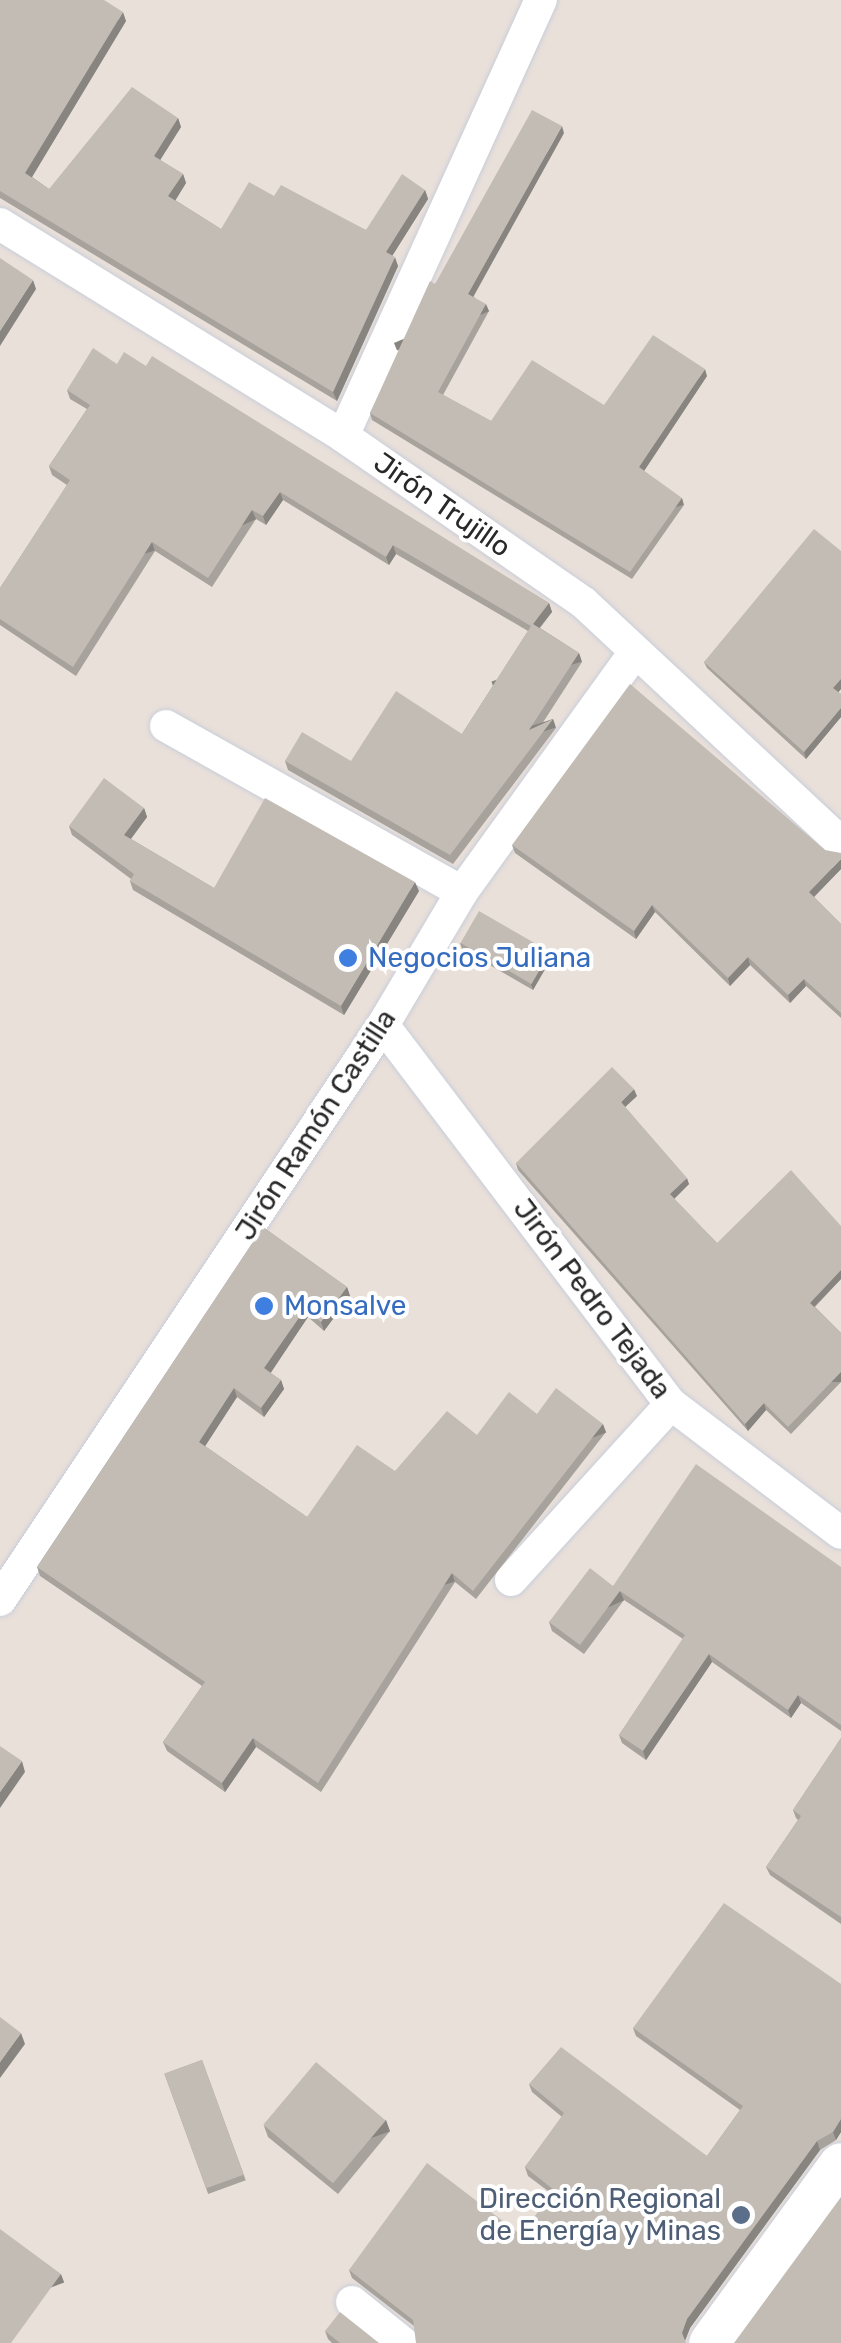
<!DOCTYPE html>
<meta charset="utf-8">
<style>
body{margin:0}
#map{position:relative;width:841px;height:2343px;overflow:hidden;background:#eae0da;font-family:Rubik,sans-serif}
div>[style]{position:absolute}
.roads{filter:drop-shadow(0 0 2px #c8ced9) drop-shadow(0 0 2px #c8ced9)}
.minor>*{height:32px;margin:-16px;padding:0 16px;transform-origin:16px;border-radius:16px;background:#fff}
.secondary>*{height:45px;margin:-22.5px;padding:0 22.5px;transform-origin:22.5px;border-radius:22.5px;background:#fff}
.wall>*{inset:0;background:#a7a29c;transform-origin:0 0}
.shaded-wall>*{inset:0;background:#88847f;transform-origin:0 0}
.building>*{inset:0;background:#c2bcb5;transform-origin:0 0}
.dots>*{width:28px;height:28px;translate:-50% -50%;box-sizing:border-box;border:5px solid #fff;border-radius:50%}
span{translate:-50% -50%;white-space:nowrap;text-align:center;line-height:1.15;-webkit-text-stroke:8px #fff;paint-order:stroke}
.street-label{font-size:28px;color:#282828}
.shop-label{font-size:28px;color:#366cbe}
.left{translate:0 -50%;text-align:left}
.service-label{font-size:28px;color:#4e5e75}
.right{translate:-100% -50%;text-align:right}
</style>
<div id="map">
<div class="roads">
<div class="minor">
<i style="left:0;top:224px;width:403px;rotate:31.7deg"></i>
<i style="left:343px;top:436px;width:293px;rotate:34.7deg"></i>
<i style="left:584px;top:603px;width:352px;rotate:43deg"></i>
<i style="left:343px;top:436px;width:479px;rotate:-65.6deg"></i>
<i style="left:166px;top:726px;width:339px;rotate:29.3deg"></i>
<i style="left:383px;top:1025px;width:476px;rotate:52.8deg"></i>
<i style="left:671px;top:1404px;width:213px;rotate:37.2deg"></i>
<i style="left:511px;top:1580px;width:238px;rotate:-47.7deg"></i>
<i style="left:0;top:1600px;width:691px;rotate:-56.33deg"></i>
<i style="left:383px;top:1025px;width:155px;rotate:-59.3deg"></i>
<i style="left:462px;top:892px;width:296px;rotate:-54.2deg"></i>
<i style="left:352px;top:2302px;width:65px;rotate:38.8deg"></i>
</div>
<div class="secondary">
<i style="left:711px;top:2343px;width:220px;rotate:-53.9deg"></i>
</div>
</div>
<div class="wall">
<i style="clip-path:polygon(0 0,126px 21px,32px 177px,49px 189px,178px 118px,181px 127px,160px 160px,183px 174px,186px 183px,175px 200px,221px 229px,274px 196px,366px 230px,425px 190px,428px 199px,392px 256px,398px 266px,337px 401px,0 198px)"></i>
<i style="clip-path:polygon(564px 133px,473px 296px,489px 311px,443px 395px,491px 421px,604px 405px,707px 376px,644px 471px,684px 505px,632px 579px,372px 420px,370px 413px,435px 284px)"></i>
<i style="clip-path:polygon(117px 364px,146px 366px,549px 603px,552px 612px,540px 628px,579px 653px,582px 662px,542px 724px,553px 719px,556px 728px,453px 864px,288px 770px,285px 761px,351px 761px,462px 734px,528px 631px,396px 554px,389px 565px,283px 500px,266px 525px,256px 519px,212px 587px,155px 551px,76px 676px,0 625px,0 588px,67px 485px,52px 475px,49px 466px,87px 409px,70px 399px,67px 390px)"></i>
<i style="clip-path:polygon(841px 551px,841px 689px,838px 692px,841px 694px,841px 717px,806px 759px,707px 668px,704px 662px)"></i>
<i style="clip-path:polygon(144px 808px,147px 817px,131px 839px,214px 888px,419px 891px,344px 1015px,133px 890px,130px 881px,131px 879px,72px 835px,69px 826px)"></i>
<i style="clip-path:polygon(512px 845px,841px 869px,814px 897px,841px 924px,841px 1018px,806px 986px,790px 1003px,750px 965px,730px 986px,655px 912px,636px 939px,515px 853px)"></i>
<i style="clip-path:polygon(460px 943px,552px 957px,533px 990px,462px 949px)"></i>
<i style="clip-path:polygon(637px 1096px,625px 1107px,689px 1184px,674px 1199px,717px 1243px,841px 1226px,841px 1279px,815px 1307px,841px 1333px,841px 1382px,791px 1434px,766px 1410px,748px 1431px,518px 1170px,516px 1163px)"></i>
<i style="clip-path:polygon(263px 1227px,347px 1287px,350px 1296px,324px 1331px,308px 1317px,270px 1373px,281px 1380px,284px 1389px,264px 1417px,237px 1397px,205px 1446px,307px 1517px,395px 1471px,477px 1435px,537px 1414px,606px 1432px,476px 1599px,455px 1582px,321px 1792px,256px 1747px,225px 1792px,167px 1751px,163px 1742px,202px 1686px,40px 1576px,37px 1567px)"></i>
<i style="clip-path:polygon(841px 1567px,841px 1731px,801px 1703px,791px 1718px,712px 1662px,646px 1760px,622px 1743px,619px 1735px,683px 1639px,624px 1600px,584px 1654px,552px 1631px,549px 1622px,613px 1586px)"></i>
<i style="clip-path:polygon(841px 1738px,841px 1924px,770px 1875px,766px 1867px,798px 1820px,796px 1818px,793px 1810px)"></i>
<i style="clip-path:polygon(841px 1984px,841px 2132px,836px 2140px,820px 2150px,690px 2328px,685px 2340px,414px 2326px,352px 2278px,349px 2270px,521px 2235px,552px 2194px,528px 2176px,525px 2167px,562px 2117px,532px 2092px,529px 2084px,707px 2156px,740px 2110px,636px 2036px,633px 2028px)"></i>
<i style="left:202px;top:2060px;width:128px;height:40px;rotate:70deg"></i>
<i style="clip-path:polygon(264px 2126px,390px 2131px,338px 2194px,268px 2137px)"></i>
<i style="clip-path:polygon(325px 2331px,379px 2343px,332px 2343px,328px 2339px)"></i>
</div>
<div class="shaded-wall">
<i style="clip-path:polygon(123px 12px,126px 21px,29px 182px,25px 173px)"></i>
<i style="clip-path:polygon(178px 118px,181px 127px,157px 165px,154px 156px)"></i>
<i style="clip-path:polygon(562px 126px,564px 133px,471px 301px,468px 294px)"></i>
<i style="clip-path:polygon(183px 174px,186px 183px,172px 206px,168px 196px)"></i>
<i style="clip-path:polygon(425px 190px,428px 199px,389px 261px,386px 252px)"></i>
<i style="clip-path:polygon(395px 257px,398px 266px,337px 401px,333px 392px)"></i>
<i style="clip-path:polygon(33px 280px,36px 289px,0 346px,0 331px)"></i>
<i style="left:486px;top:304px;width:8px;height:100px;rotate:67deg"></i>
<i style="clip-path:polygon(705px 369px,707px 376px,642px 474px,639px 467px)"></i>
<i style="clip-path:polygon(280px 492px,283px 500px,266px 525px,263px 516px)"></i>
<i style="left:682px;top:498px;width:7px;height:90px;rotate:74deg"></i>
<i style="left:252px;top:510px;width:10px;height:81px;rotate:66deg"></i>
<i style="left:152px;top:542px;width:9px;height:148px;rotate:72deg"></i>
<i style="clip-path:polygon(393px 545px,396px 554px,389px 565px,386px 557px)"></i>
<i style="clip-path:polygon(549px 603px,552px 612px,536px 632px,533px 624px)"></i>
<i style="left:579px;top:653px;width:9px;height:92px;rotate:72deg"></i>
<i style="clip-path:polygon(841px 679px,841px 689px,836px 695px,833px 688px)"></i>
<i style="clip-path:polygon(841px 708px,841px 717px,806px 759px,804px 752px)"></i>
<i style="left:553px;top:719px;width:9px;height:171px;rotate:72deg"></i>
<i style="clip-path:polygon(144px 808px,147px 817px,127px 844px,124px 835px)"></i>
<i style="clip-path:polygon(841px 859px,841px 869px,811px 900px,809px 892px)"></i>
<i style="clip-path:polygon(415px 882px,419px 891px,344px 1015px,341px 1006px)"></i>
<i style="clip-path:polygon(652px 905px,655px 912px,636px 939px,634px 931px)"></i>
<i style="clip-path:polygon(550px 952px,552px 957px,533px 990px,531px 984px)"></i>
<i style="clip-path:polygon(748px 957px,750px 965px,730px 986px,728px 978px)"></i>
<i style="clip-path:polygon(804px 979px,806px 986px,790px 1003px,788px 995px)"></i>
<i style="clip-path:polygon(634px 1089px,637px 1096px,624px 1108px,621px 1102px)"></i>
<i style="clip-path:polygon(687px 1178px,689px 1184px,672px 1201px,670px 1194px)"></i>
<i style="clip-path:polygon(841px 1270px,841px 1279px,812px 1309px,810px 1303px)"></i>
<i style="clip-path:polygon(347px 1287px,350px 1296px,324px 1331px,321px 1322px)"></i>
<i style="clip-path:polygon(305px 1309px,308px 1317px,268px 1377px,264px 1368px)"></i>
<i style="left:841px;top:1372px;width:10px;height:76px;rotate:90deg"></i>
<i style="clip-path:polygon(281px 1380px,284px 1389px,264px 1417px,261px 1408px)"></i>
<i style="clip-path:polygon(234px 1388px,237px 1397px,202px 1451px,199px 1442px)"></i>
<i style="clip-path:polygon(764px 1403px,766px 1410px,748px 1431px,745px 1424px)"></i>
<i style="left:603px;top:1424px;width:9px;height:212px;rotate:69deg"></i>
<i style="left:452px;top:1573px;width:9px;height:249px;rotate:72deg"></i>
<i style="left:620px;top:1591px;width:10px;height:67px;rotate:66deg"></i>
<i style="clip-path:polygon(709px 1654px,712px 1662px,646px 1760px,643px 1751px)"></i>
<i style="clip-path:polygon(798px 1695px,801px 1703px,791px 1718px,788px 1710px)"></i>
<i style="clip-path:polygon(253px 1738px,256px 1747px,225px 1792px,222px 1783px)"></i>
<i style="clip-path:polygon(22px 1761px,25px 1772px,0 1808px,0 1792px)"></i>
<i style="clip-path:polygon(21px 2033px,25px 2044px,0 2078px,0 2062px)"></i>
<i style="clip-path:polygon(841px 2119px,841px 2132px,836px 2140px,833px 2132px)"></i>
<i style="left:386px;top:2120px;width:12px;height:82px;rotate:70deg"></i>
<i style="clip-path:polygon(817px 2141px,820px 2150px,690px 2328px,685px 2341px,682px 2333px,687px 2319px)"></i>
<i style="left:61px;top:2274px;width:9px;height:85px;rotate:69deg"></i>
</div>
<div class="building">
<i style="clip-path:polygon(0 0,104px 0,123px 12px,25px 173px,49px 189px,132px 87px,178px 118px,154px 156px,183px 174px,168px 196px,221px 229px,249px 182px,274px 196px,281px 185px,366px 230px,402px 174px,425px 190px,386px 252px,395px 257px,333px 392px,0 191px)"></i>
<i style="clip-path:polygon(532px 110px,562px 126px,468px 294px,486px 304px,438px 392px,491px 421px,532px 360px,604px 405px,653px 335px,705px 369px,639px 467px,682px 498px,630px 572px,370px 413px,430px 281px,435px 284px)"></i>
<i style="clip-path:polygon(0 258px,33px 280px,0 331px)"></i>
<i style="clip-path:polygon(93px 348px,117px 364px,124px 352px,146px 366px,152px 356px,549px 603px,533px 624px,579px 653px,529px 730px,553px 719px,450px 855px,285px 761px,302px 732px,351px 761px,396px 691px,462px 734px,531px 626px,393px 545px,386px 557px,280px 492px,263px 516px,252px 510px,208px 578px,152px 542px,73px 667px,0 619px,0 588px,70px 480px,49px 466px,90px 405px,67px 390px)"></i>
<i style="clip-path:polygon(814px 529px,841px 551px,841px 679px,833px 688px,841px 694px,841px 708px,804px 752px,704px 662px)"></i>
<i style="clip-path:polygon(630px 684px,825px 850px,841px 853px,841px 859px,809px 892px,841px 924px,841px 1013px,804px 979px,788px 995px,748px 957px,728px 978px,652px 905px,634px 931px,512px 845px)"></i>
<i style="clip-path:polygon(104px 778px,144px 808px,124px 835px,214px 888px,265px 798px,415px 882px,341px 1006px,130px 881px,134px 874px,69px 826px)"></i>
<i style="left:479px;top:911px;width:82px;height:37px;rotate:30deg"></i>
<i style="clip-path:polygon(612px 1067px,634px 1089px,621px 1102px,687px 1178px,670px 1194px,717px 1243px,791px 1170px,841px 1226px,841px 1270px,810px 1303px,841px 1333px,841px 1372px,788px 1427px,764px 1403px,745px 1424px,516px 1163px)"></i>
<i style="clip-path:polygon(263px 1227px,347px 1287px,321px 1322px,305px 1309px,264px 1368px,281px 1380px,261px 1408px,234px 1388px,199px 1442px,307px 1517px,357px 1445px,395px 1471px,447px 1411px,477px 1435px,509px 1392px,537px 1414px,556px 1388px,603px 1424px,473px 1591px,452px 1573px,318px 1783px,253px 1738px,222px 1783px,163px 1742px,205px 1682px,37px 1567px)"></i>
<i style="clip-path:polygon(696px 1464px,841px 1567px,841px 1725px,798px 1695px,788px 1710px,709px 1654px,643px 1751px,619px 1735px,685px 1635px,620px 1591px,580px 1645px,549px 1622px,590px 1568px,613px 1586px)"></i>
<i style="clip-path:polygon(841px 1738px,841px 1917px,766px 1867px,801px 1816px,793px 1810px)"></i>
<i style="clip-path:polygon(0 1746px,22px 1761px,0 1792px)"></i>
<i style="clip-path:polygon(724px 1903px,841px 1984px,841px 2119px,833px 2132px,817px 2141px,687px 2319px,682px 2333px,686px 2343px,416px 2343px,413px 2320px,349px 2270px,427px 2163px,521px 2235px,554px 2190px,525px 2167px,564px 2113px,529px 2084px,561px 2047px,707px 2156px,743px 2106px,633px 2028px)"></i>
<i style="clip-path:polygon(0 2017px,21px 2033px,0 2062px)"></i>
<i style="left:202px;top:2060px;width:122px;height:40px;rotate:70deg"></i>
<i style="left:316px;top:2062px;width:91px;height:82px;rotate:40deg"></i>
<i style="clip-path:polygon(841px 2197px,841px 2343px,734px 2343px)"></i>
<i style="clip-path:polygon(0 2229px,61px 2274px,11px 2343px,0 2343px)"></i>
<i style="clip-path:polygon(340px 2312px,379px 2343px,340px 2343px,325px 2331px)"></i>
</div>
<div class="dots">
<i style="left:348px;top:958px;background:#3f7fe0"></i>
<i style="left:264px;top:1306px;background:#3f7fe0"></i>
<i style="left:741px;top:2215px;background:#5c6f8a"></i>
</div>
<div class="street-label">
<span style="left:442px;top:505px;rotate:35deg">Jirón Trujillo</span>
<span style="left:316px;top:1125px;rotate:-57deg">Jirón Ramón Castilla</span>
<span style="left:592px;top:1299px;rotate:53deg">Jirón Pedro Tejada</span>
</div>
<div class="shop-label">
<span class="left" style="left:368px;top:958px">Negocios Juliana</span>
<span class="left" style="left:284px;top:1306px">Monsalve</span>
</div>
<div class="service-label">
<span class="right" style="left:721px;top:2215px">Dirección Regional<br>de Energía y Minas</span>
</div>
</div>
